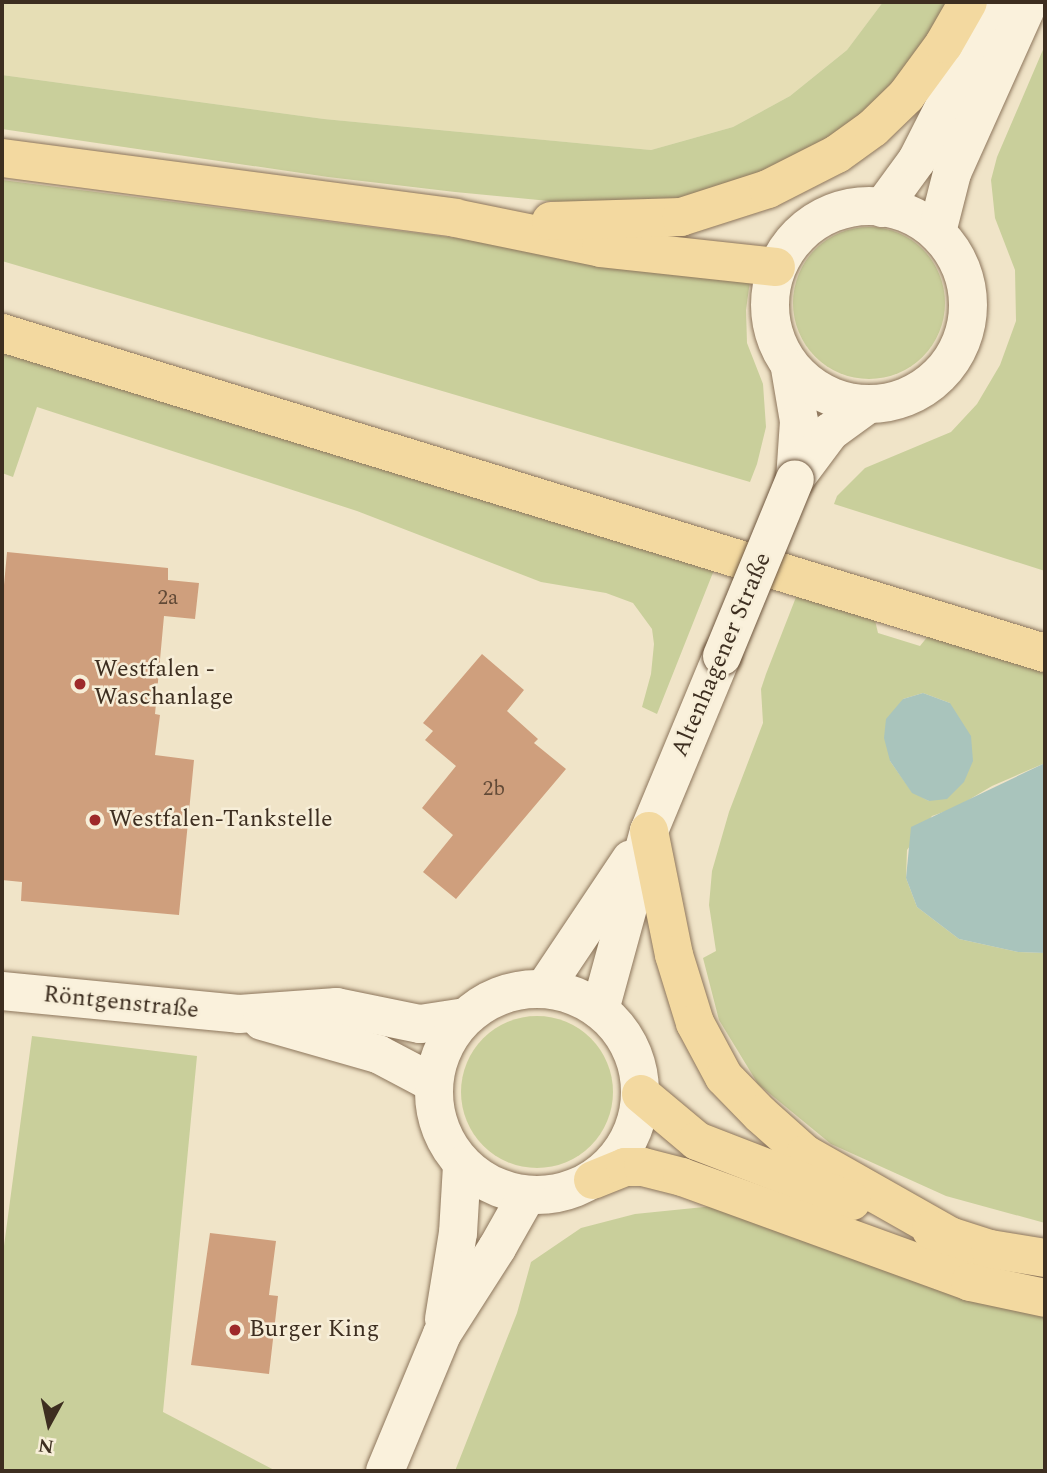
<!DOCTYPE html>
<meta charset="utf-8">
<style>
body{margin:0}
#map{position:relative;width:1047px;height:1473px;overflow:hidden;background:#f0e4c8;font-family:Spectral,serif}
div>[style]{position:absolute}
.farmland>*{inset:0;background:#e6deb5}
.green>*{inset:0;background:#c9cf9b}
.round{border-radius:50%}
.water>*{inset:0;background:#a9c4bc}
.building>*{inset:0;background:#cf9f7d}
.roads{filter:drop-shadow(0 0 2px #8d765c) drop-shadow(0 0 2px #8d765c)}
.street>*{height:38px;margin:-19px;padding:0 19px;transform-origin:19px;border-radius:19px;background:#faf1dc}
.secondary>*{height:38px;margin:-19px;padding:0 19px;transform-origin:19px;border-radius:19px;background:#faf1dc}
.secondary>.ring{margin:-19px;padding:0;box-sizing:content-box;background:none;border:38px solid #faf1dc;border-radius:50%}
.primary>*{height:38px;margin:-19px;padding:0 19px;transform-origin:19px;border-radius:19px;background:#f3d9a0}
.bridges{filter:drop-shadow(0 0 2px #6f573f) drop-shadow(0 0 2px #6f573f)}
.secondary-bridge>*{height:38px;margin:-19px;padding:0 19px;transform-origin:19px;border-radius:19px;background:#faf1dc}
.dots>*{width:19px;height:19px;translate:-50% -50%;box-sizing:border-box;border:4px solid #f7eed8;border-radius:50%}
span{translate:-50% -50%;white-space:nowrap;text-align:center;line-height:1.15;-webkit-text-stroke:5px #f7eed8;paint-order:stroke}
.number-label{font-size:21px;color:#624a37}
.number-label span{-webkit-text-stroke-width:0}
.street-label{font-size:24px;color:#3d2e20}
.poi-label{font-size:24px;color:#3d2e20}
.left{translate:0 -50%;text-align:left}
.frame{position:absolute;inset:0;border:4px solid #3d2e20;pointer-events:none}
.north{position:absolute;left:14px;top:1389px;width:70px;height:70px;-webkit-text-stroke:5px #f7eed8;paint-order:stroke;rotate:188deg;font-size:19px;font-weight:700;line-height:28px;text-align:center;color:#3d2e20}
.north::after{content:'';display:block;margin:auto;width:24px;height:32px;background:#3d2e20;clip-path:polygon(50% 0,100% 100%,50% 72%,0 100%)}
</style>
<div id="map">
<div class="farmland">
<i style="clip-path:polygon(2px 2px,883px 2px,847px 50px,790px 96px,733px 127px,651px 150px,324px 119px,2px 75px)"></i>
</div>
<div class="green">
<i style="clip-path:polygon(883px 2px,950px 2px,920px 51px,858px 121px,735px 191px,658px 203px,559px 202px,455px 192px,328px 177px,2px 129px,2px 75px,324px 119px,651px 150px,733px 127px,790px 96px,847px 50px)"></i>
<i style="clip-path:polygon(1045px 45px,1045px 571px,834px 504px,837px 496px,865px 468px,951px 432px,977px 404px,1000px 365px,1016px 321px,1015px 270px,995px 218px,991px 180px,997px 157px)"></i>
<i style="clip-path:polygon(2px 180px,456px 238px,750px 281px,746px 310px,747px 343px,763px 384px,766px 427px,757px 464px,750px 482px,2px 261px)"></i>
<i class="round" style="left:793px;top:227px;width:152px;height:152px"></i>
<i style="clip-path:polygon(2px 344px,716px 565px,657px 714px,642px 707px,651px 674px,654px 644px,652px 629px,633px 603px,606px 593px,541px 582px,357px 511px,37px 407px,13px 477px,2px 473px)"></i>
<i style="clip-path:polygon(evenodd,798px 592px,873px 612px,878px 633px,920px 646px,932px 631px,1045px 665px,1045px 763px,992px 786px,955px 808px,932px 816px,907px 850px,906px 878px,917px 907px,959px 939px,1018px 952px,1045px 953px,1045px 1223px,946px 1196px,831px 1144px,758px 1084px,719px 1020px,703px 958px,716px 951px,709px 905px,712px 871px,729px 812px,763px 723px,761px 689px,766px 674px,798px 592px,923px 693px,950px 703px,929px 801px,912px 792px,890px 761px,903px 699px,923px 693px)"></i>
<i class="round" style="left:461px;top:1016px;width:152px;height:152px"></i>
<i style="clip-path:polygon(32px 1036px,197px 1056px,163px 1412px,276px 1471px,2px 1471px,2px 1261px)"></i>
<i style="clip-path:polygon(714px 1206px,1045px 1309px,1045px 1471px,455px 1471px,517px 1313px,531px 1262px,581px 1228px,635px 1214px)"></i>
</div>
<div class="water">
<i style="clip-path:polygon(923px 693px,950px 703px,971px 736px,973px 761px,964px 782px,947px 799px,929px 801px,912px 793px,890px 761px,884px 738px,886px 719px,903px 699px)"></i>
<i style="clip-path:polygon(1045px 763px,1045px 953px,1018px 952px,959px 939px,917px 907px,906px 878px,911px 827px)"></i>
</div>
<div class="building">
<i style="clip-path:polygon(7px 552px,168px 568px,168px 580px,199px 583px,195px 619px,164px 616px,155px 714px,160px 715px,155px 755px,194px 760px,179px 915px,21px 901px,22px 882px,2px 880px,2px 607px)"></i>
<i style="clip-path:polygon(482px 654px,524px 690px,507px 711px,538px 739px,534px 743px,566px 769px,456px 899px,423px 872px,453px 835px,422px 808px,456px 766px,425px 740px,433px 731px,423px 723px)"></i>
<i style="clip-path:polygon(210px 1233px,276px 1241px,269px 1295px,278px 1296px,269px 1374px,191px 1365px)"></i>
</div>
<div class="roads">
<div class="street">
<i style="left:2px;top:991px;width:238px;rotate:5.5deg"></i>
<i style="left:239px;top:1014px;width:98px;rotate:-4.1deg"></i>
<i style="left:337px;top:1007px;width:85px;rotate:11.6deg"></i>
<i style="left:420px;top:1024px;width:46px;rotate:-8.8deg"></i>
<i style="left:262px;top:1021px;width:121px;rotate:15.9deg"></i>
<i style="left:378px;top:1054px;width:62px;rotate:27.8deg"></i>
</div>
<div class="secondary">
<i class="ring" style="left:770px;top:206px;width:160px;height:160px"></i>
<i style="left:882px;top:208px;width:59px;rotate:-53.9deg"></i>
<i style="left:917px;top:160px;width:177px;rotate:-63.1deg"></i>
<i style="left:937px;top:232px;width:61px;rotate:-75.7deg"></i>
<i style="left:952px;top:173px;width:188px;rotate:-65.8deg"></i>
<i style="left:790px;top:368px;width:54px;rotate:80.4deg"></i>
<i style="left:799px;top:421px;width:58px;rotate:93.9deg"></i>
<i style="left:795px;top:479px;width:59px;rotate:-53.3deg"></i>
<i style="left:830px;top:432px;width:46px;rotate:-36.1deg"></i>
<i style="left:544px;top:989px;width:156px;rotate:-56.2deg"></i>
<i class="ring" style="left:434px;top:989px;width:168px;height:168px"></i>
<i style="left:600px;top:1010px;width:186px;rotate:-74.7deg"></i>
<i style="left:649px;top:831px;width:190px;rotate:-67.4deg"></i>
<i style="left:444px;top:1319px;width:87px;rotate:-80.8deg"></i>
<i style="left:458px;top:1233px;width:68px;rotate:-86.6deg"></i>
<i style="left:385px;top:1471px;width:148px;rotate:-67.4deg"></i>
<i style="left:442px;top:1334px;width:102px;rotate:-57.4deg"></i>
<i style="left:497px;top:1248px;width:61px;rotate:-60.5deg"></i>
</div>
<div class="primary">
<i style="left:2px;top:158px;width:457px;rotate:7.5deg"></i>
<i style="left:455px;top:218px;width:149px;rotate:11.6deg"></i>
<i style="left:601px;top:248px;width:176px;rotate:6.2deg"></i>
<i style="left:551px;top:221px;width:130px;rotate:-1.8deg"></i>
<i style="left:681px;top:217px;width:91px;rotate:-17.8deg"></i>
<i style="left:768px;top:189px;width:77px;rotate:-26.9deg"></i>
<i style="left:837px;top:154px;width:44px;rotate:-35.8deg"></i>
<i style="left:873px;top:128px;width:46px;rotate:-44.1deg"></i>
<i style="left:906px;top:96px;width:64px;rotate:-53.8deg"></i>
<i style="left:944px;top:44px;width:48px;rotate:-60.3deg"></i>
<i style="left:2px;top:333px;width:1091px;rotate:17.06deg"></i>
<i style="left:649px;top:831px;width:126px;rotate:78.6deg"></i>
<i style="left:674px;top:955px;width:71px;rotate:72.8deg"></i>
<i style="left:695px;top:1023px;width:61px;rotate:61.8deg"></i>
<i style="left:724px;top:1077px;width:52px;rotate:45.8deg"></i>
<i style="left:760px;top:1114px;width:60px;rotate:41.6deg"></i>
<i style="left:805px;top:1154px;width:172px;rotate:29.5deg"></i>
<i style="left:641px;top:1094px;width:73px;rotate:40deg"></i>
<i style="left:697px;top:1141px;width:166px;rotate:21.2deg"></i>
<i style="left:593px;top:1180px;width:35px;rotate:-22deg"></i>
<i style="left:625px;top:1167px;width:18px"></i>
<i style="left:643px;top:1167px;width:40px;rotate:14.4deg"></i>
<i style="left:682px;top:1177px;width:307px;rotate:20deg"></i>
<i style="left:970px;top:1282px;width:77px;rotate:12deg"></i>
<i style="left:931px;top:1230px;width:62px;rotate:17.9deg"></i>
<i style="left:990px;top:1249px;width:56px;rotate:9.3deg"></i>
</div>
</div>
<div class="bridges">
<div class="secondary-bridge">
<i style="left:722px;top:656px;width:191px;rotate:-67.6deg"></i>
</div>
</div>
<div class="dots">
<i style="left:80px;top:684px;background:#9e2a2b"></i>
<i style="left:95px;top:820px;background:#9e2a2b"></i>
<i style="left:235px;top:1330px;background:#9e2a2b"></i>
</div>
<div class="number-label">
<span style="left:168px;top:598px">2a</span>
<span style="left:494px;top:789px">2b</span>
</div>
<div class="street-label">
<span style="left:722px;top:655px;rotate:-67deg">Altenhagener Straße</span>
<span style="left:121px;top:1003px;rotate:6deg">Röntgenstraße</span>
</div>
<div class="poi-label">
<span class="left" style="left:94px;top:684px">Westfalen -<br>Waschanlage</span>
<span class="left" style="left:109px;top:820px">Westfalen-Tankstelle</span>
<span class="left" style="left:249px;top:1330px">Burger King</span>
</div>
<div class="frame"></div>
<div class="north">N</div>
</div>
